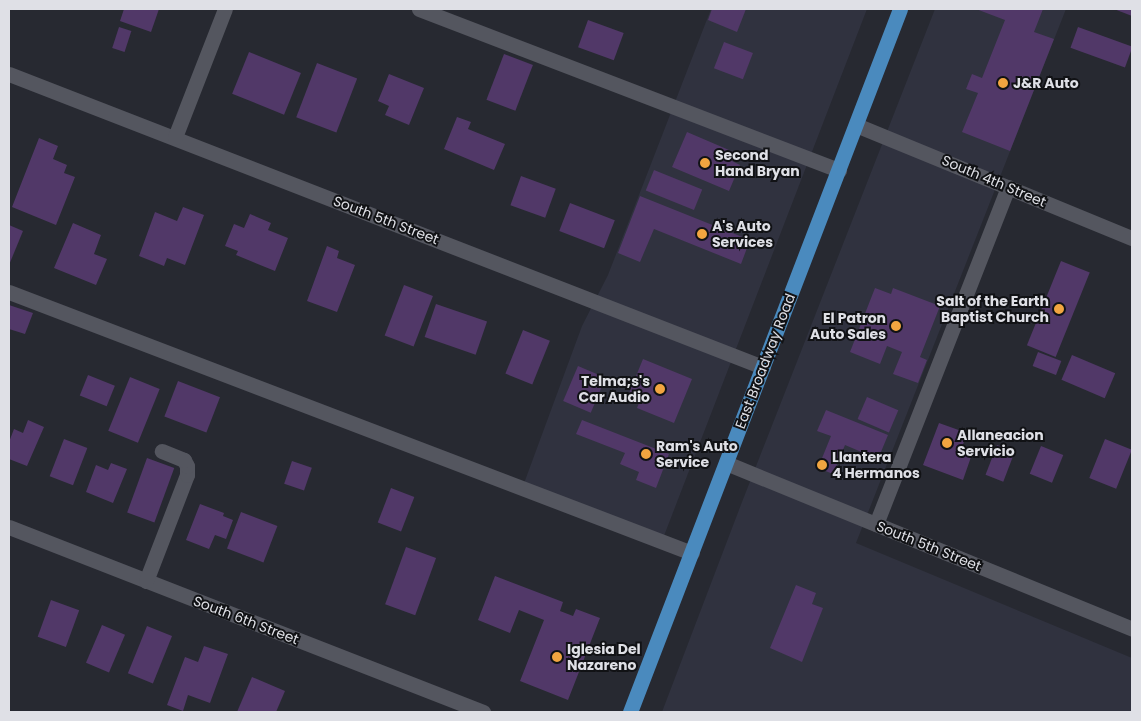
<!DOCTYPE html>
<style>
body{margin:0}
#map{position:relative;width:1141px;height:721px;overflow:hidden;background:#272931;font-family:Poppins,sans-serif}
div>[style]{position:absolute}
.built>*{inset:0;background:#30323f}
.building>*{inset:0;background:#513868;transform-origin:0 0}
.minor>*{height:15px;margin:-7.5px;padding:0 7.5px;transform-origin:7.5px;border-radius:7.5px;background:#54565f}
.major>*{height:15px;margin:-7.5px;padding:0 7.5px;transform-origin:7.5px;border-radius:7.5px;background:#4a8abe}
.dots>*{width:14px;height:14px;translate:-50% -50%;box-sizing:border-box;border:2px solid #111215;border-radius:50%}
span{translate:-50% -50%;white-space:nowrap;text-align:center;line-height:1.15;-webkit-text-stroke:4px #111215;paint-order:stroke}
.poi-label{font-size:14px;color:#dfe0e6;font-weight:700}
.left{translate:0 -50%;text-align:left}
.right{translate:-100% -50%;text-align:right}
.street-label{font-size:14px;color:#dfe0e6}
.frame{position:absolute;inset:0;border:10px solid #dfe0e6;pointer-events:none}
</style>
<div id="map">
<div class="built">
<i style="clip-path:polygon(711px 9px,867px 9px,662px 541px,523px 486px,582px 326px,608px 275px)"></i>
<i style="clip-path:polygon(935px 9px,1066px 9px,856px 543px,1132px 658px,1132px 712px,662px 712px,742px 502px)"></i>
</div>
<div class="building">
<i style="clip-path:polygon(124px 9px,159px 9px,151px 32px,120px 21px)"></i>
<i style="clip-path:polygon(712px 9px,746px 9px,737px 32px,708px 20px)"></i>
<i style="clip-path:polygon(976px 9px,1043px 9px,1034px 32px,1054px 39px,1010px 151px,962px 132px,978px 93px,966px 89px,972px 74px,982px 78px,1005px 20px)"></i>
<i style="clip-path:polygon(1114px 9px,1132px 9px,1132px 16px)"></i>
<i style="left:588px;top:20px;width:38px;height:29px;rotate:20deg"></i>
<i style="left:119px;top:27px;width:13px;height:22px;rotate:18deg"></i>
<i style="left:1078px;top:27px;width:58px;height:22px;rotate:20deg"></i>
<i style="left:724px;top:42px;width:31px;height:28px;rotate:21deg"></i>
<i style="left:249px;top:52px;width:56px;height:45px;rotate:22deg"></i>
<i style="left:504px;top:54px;width:31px;height:49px;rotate:21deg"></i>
<i style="left:317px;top:63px;width:43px;height:58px;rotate:21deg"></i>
<i style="clip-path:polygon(389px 74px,424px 88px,409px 125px,385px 115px,389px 106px,378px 101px)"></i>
<i style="clip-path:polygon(457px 117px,471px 122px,468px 129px,505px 144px,494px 170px,444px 149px)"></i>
<i style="clip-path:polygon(687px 132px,736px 153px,732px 161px,740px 165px,729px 191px,672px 167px)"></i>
<i style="clip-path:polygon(39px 138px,58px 146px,53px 159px,67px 165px,64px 173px,75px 177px,56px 225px,12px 207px)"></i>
<i style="left:654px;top:170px;width:52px;height:22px;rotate:22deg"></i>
<i style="left:521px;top:176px;width:37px;height:31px;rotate:20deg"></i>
<i style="clip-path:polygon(640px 196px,750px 240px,741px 264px,654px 229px,640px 262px,618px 253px)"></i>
<i style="left:570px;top:203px;width:48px;height:30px;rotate:21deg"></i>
<i style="clip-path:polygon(183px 207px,204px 215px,185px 265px,167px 258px,164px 266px,139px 256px,155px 212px,177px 221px)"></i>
<i style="clip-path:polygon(250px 214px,271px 223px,268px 230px,288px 238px,275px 271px,236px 255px,238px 251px,225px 246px,234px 224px,244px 228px)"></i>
<i style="clip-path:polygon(73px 223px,101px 235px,94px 254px,107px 259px,96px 285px,54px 268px)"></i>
<i style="clip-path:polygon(9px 225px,23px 231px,9px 265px)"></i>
<i style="clip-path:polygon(327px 246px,339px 251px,337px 258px,355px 265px,337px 312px,307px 301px)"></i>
<i style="left:1061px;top:261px;width:31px;height:91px;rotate:22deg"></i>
<i style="left:404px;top:285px;width:31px;height:54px;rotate:21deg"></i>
<i style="clip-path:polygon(875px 288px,891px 294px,893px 288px,940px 306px,920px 357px,927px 360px,918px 383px,893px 374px,902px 352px,887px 346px,880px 364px,850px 352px)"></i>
<i style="left:436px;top:304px;width:54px;height:35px;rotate:19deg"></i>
<i style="clip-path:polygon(9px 305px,33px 313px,25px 334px,9px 329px)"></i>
<i style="left:523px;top:330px;width:29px;height:47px;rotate:22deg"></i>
<i style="left:1038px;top:352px;width:25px;height:15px;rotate:21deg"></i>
<i style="left:1072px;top:355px;width:47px;height:27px;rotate:23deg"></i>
<i style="clip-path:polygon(643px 359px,692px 379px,674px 423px,637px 408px,639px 403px,627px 398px)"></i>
<i style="left:578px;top:366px;width:30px;height:38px;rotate:23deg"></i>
<i style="left:88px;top:375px;width:29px;height:22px;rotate:22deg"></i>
<i style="left:130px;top:377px;width:32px;height:58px;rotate:22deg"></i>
<i style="left:178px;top:381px;width:45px;height:38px;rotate:21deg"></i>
<i style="left:867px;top:397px;width:34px;height:24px;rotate:23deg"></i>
<i style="clip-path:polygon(826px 410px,888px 435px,878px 459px,845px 445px,833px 474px,818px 468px,831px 436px,817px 431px)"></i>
<i style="clip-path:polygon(28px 420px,44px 427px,27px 466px,9px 459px,9px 442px,14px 429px,23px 433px)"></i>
<i style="clip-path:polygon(582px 420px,669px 454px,656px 488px,636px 480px,639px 472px,620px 464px,625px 453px,576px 434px)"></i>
<i style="clip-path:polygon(939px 423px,967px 433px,960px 453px,971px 457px,963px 480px,923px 465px)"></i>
<i style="left:64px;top:439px;width:25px;height:40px;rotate:21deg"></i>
<i style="left:1105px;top:439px;width:29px;height:42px;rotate:22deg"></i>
<i style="left:997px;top:445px;width:19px;height:32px;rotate:21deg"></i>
<i style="left:1041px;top:446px;width:24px;height:30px;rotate:22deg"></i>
<i style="left:147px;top:458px;width:29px;height:58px;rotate:20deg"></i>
<i style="left:292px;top:461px;width:21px;height:24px;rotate:19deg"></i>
<i style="clip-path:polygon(111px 463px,127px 469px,113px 503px,86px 492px,96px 465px,108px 470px)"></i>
<i style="left:391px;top:488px;width:25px;height:37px;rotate:21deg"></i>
<i style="clip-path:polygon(200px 504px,224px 513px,223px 516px,233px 520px,226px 539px,215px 535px,209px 549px,186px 540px)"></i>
<i style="left:241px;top:512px;width:39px;height:39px;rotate:21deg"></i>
<i style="left:406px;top:547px;width:32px;height:61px;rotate:20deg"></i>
<i style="clip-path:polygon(495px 576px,563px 602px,560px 611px,573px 616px,576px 609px,600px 618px,568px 700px,520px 681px,544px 620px,519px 610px,510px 633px,478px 620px)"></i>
<i style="clip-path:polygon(796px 585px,816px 593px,812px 604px,823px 608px,802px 662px,770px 648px)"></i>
<i style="left:51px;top:600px;width:30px;height:39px;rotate:20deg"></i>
<i style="left:102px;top:625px;width:25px;height:41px;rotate:23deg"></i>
<i style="left:147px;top:626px;width:27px;height:51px;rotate:22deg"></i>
<i style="clip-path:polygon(204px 646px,228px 654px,210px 703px,188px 695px,183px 711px,167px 705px,185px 657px,198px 662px)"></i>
<i style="clip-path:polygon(252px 677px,285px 691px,276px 712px,237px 712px)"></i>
</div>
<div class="minor">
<i style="left:419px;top:9px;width:450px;rotate:21deg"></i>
<i style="left:9px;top:74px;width:809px;rotate:21.24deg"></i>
<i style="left:856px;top:125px;width:298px;rotate:22.3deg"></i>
<i style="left:175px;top:137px;width:137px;rotate:-68.7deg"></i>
<i style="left:9px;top:292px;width:731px;rotate:20.91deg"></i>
<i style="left:726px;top:463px;width:439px;rotate:22.2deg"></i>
<i style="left:876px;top:524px;width:362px;rotate:-68.6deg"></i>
<i style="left:9px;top:527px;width:509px;rotate:21.32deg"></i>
<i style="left:146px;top:581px;width:114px;rotate:-68.9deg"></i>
<i style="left:187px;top:475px;width:9px;rotate:-90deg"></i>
<i style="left:187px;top:466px;width:7px;rotate:-117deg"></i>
<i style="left:184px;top:460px;width:24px;rotate:-158deg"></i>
</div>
<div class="major">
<i style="left:630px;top:712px;width:753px;rotate:-68.99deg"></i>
</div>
<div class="dots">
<i style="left:1003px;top:83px;background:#f2a540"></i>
<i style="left:705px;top:163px;background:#f2a540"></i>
<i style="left:702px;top:234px;background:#f2a540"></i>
<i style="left:1059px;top:309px;background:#f2a540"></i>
<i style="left:896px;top:326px;background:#f2a540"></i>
<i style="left:660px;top:389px;background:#f2a540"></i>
<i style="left:947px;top:443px;background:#f2a540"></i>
<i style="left:646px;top:454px;background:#f2a540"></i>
<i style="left:822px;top:465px;background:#f2a540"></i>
<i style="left:557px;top:657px;background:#f2a540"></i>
</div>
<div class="poi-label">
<span class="left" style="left:1013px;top:83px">J&amp;R Auto</span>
<span class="left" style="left:715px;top:163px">Second<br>Hand Bryan</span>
<span class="left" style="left:712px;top:234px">A's Auto<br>Services</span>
<span class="right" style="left:1049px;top:309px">Salt of the Earth<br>Baptist Church</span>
<span class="right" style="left:886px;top:326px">El Patron<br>Auto Sales</span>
<span class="right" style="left:650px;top:389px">Telma;s's<br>Car Audio</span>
<span class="left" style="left:957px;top:443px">Allaneacion<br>Servicio</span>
<span class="left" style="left:656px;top:454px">Ram's Auto<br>Service</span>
<span class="left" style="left:832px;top:465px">Llantera<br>4 Hermanos</span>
<span class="left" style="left:567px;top:657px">Iglesia Del<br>Nazareno</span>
</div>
<div class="street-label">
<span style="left:994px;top:181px;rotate:23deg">South 4th Street</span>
<span style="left:386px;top:220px;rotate:21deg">South 5th Street</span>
<span style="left:765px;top:361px;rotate:-69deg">East Broadway Road</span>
<span style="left:929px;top:546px;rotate:22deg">South 5th Street</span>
<span style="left:246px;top:620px;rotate:21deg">South 6th Street</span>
</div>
<div class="frame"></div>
</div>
